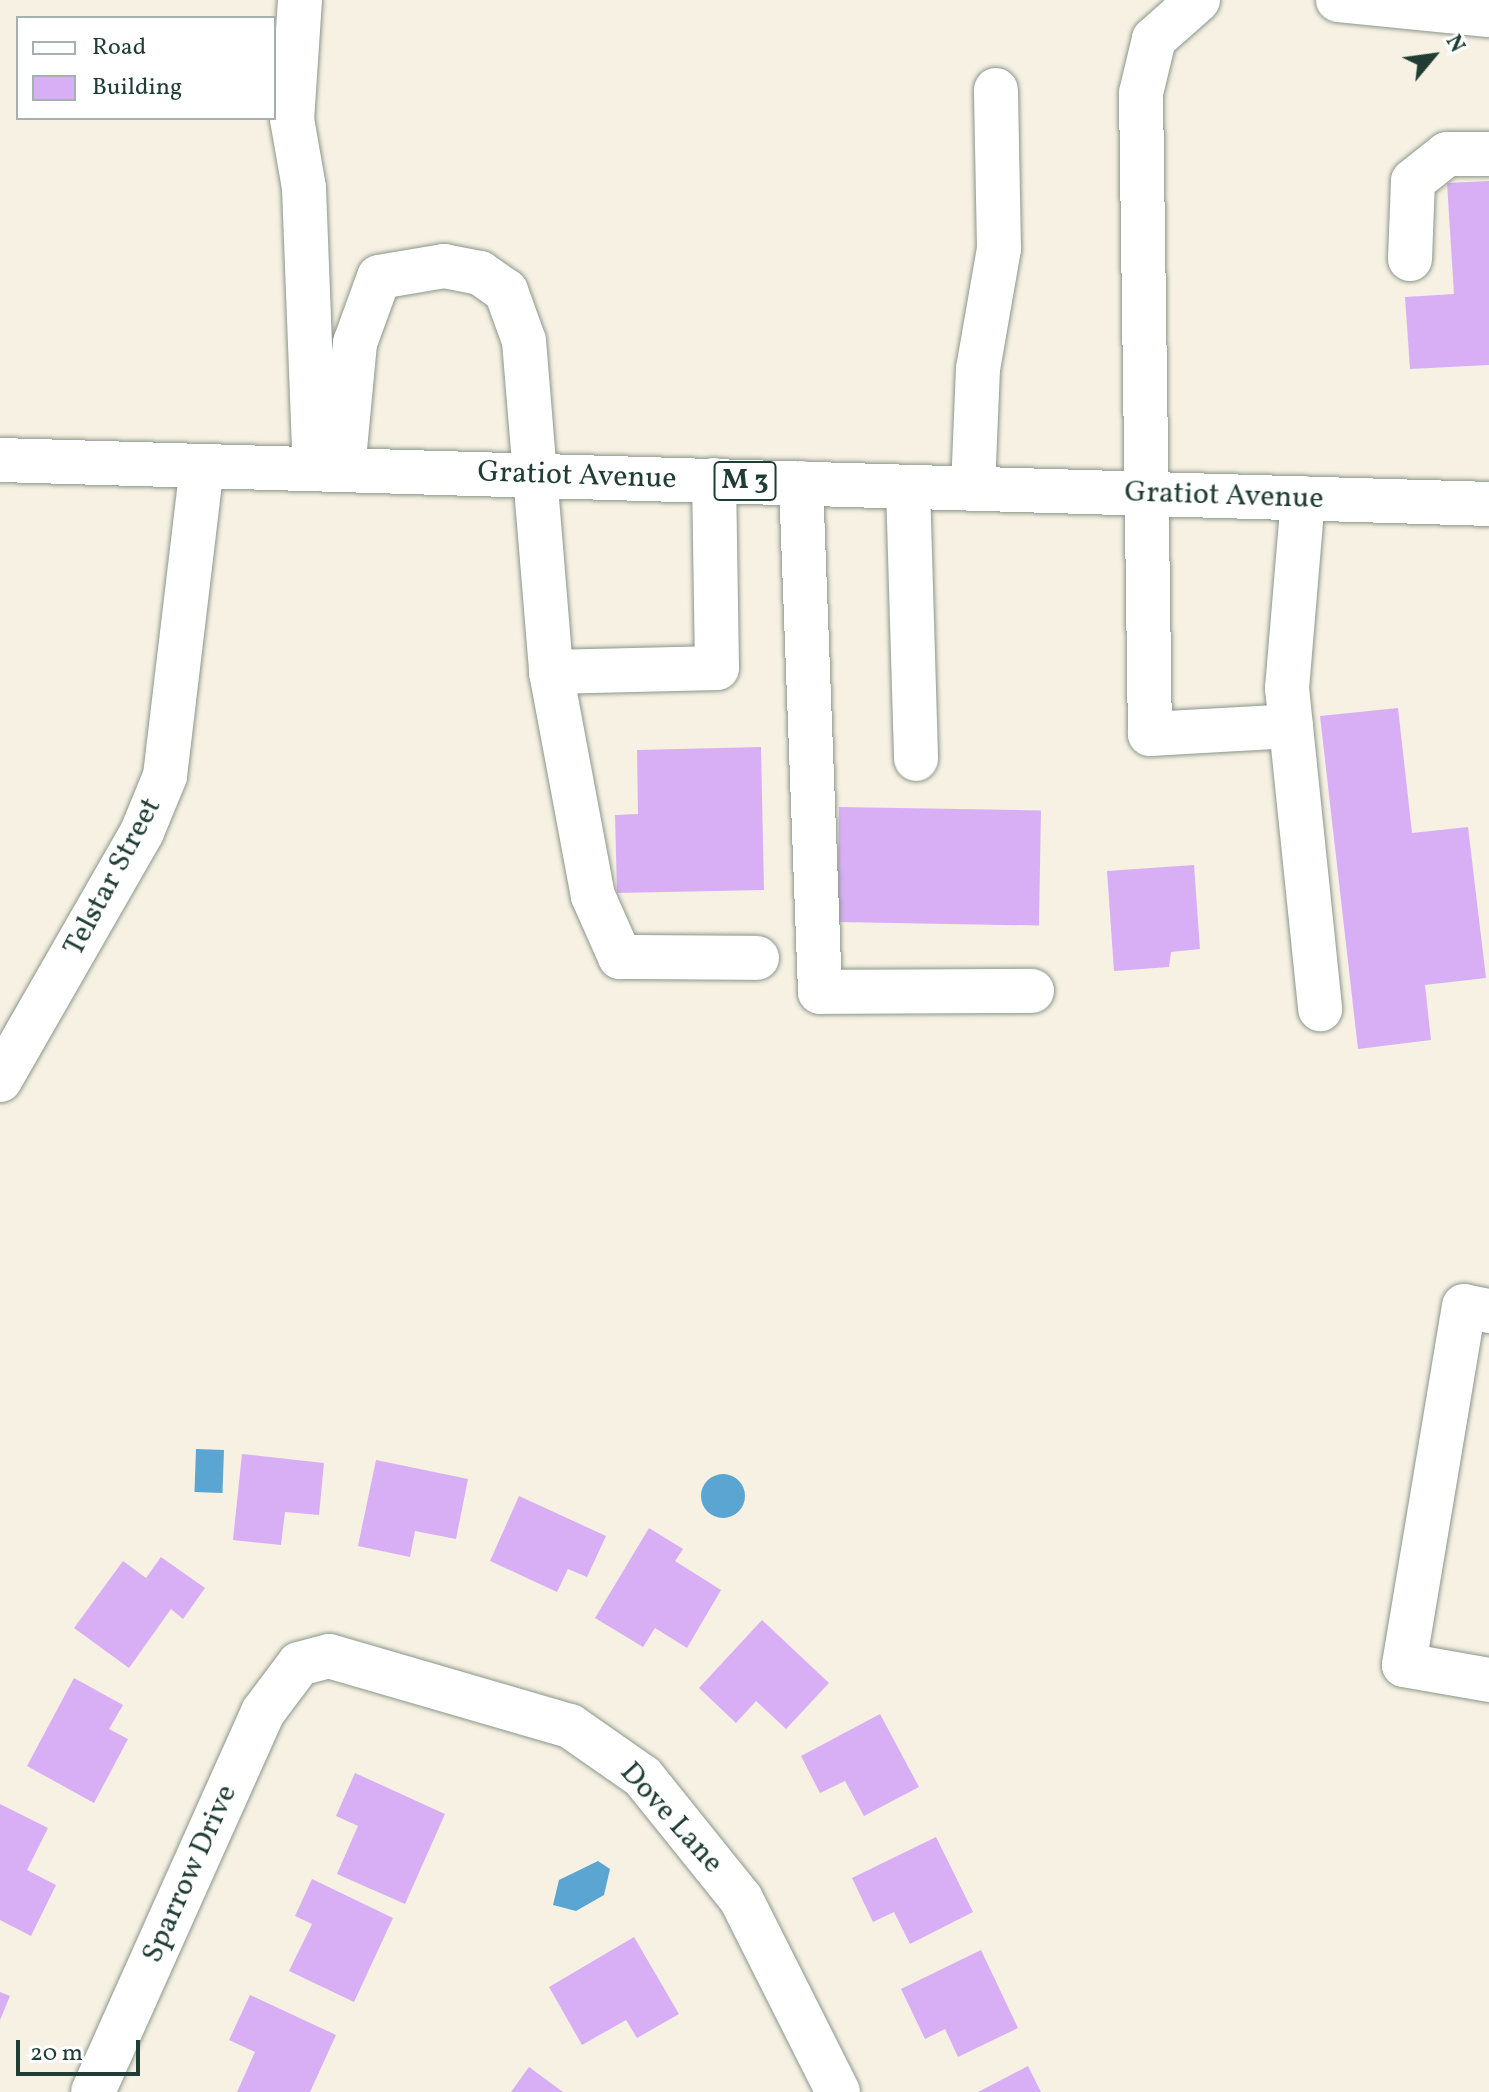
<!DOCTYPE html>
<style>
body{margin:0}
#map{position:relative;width:1489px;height:2092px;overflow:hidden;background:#f6f1e2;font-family:Vollkorn,serif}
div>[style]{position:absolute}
.water>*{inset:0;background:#5aa5d2;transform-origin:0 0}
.round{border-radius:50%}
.building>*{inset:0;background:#d8aff5;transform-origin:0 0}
.roads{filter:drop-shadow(0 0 2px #8a978b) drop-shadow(0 0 2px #8a978b)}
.minor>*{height:44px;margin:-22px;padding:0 22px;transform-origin:22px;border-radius:22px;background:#fff}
.major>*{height:44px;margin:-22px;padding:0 22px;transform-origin:22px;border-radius:22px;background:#fff}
span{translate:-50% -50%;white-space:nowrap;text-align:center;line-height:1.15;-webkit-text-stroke:6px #fff;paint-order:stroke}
.shield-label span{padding:2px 6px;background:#fff;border:2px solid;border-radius:6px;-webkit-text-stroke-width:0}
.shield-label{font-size:28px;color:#1f3d34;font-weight:700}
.street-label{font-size:30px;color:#1f3d34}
.legend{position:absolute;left:16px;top:16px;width:260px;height:104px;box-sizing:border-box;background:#fff;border:2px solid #a5b1ae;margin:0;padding:10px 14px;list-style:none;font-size:24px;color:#1f3d34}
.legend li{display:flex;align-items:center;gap:16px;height:40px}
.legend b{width:40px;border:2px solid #a5b1ae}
.north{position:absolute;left:1393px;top:16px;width:80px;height:80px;-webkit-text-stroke:6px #fff;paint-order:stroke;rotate:61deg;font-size:22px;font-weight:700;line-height:32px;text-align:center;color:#1f3d34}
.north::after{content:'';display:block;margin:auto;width:28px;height:36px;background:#1f3d34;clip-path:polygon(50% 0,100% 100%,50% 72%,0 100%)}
.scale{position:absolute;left:16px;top:2040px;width:124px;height:36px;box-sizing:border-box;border:4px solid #1f3d34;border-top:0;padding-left:10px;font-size:24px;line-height:28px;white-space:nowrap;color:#1f3d34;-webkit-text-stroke:6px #fff;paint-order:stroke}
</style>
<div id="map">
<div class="water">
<i style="left:196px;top:1449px;width:28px;height:43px;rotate:2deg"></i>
<i class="round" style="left:701px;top:1474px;width:44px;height:44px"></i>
<i style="clip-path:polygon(598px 1861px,610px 1869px,604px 1895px,576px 1911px,553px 1905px,559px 1880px)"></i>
</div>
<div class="building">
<i style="clip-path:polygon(1489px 181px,1489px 365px,1410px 369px,1405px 297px,1454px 294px,1447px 183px)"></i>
<i style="clip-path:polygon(1398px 708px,1412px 833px,1468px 827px,1486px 978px,1425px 985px,1431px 1040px,1358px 1049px,1320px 716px)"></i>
<i style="clip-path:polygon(761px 747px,764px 890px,617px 893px,615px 815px,638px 814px,637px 750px)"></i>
<i style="left:839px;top:807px;width:202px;height:115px;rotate:1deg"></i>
<i style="clip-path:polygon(1194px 865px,1200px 949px,1171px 952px,1169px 967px,1114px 971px,1107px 871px)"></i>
<i style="clip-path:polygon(242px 1454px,324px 1463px,319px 1515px,285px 1512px,281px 1545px,233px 1540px)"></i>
<i style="clip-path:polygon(376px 1460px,468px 1479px,456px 1539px,415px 1531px,410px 1557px,358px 1546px)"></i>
<i style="clip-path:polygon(519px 1496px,606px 1536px,587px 1577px,568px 1569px,557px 1592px,490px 1561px)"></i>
<i style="clip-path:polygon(649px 1528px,683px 1549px,675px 1561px,721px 1590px,687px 1648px,655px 1628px,643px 1647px,595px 1618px)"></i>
<i style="clip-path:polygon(161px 1557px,205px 1588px,183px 1619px,171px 1609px,129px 1668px,74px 1628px,123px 1561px,146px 1578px)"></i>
<i style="clip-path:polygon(762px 1620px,829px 1683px,786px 1729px,756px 1701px,736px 1723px,699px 1688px)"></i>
<i style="clip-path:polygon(74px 1678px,123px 1705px,109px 1729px,128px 1739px,94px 1803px,27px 1766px)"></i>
<i style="clip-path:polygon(880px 1714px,919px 1787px,864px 1816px,845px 1781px,820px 1793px,801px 1756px)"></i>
<i style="clip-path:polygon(355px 1773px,445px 1814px,405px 1904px,337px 1874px,358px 1826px,336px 1816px)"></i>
<i style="clip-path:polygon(0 1804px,48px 1828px,27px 1870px,56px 1885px,31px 1936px,0 1920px)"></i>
<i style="clip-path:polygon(936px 1837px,973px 1912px,910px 1944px,894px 1912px,873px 1922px,852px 1878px)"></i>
<i style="clip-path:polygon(312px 1879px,393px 1918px,354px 2002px,289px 1971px,312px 1924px,295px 1916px)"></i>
<i style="clip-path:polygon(634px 1937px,679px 2014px,637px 2038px,626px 2020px,582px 2045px,549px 1987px)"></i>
<i style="clip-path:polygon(981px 1950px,1018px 2028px,958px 2057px,945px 2029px,925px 2039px,901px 1989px)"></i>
<i style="clip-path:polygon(0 1992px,10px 1996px,0 2020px)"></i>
<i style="clip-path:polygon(250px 1995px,336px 2035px,310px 2092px,237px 2092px,255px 2052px,229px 2040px)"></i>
<i style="clip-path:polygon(1028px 2066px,1041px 2092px,978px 2092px)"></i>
<i style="clip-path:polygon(529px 2067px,563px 2092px,511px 2092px)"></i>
</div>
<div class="roads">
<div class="minor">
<i style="left:300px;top:0;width:119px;rotate:93.8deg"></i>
<i style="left:292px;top:119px;width:70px;rotate:80.1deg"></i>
<i style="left:304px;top:188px;width:281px;rotate:87.8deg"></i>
<i style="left:1198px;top:0;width:59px;rotate:138.4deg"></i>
<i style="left:1154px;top:39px;width:56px;rotate:103.5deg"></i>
<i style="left:1141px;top:93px;width:641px;rotate:89.2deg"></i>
<i style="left:1150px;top:734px;width:141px;rotate:-3.2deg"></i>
<i style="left:1338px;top:0;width:152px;rotate:5.7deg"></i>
<i style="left:1410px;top:259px;width:78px;rotate:-87.8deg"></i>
<i style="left:1413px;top:181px;width:43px;rotate:-38.5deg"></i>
<i style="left:1447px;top:154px;width:42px"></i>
<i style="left:343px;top:470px;width:128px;rotate:-84.6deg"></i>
<i style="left:355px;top:343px;width:70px;rotate:-70deg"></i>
<i style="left:379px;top:277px;width:66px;rotate:-9.6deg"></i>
<i style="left:444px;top:266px;width:37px;rotate:11deg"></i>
<i style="left:480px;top:273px;width:32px;rotate:35deg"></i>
<i style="left:506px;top:291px;width:53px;rotate:70.2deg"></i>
<i style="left:524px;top:341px;width:332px;rotate:85.3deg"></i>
<i style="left:551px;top:672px;width:228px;rotate:79.4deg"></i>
<i style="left:593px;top:896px;width:67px;rotate:66.1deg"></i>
<i style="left:620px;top:957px;width:137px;rotate:0.4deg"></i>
<i style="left:801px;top:483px;width:509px;rotate:87.86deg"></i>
<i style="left:820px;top:992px;width:212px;rotate:-0.3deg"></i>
<i style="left:908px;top:487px;width:272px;rotate:88.3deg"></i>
<i style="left:973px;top:488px;width:119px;rotate:-87.6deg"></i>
<i style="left:978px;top:369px;width:122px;rotate:-80.1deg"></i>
<i style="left:999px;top:249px;width:159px;rotate:-91.1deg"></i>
<i style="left:1303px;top:498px;width:191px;rotate:94.8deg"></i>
<i style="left:1287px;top:688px;width:323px;rotate:84.1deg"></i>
<i style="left:551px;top:672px;width:166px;rotate:-1.4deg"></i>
<i style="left:717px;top:668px;width:188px;rotate:-90.9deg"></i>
<i style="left:0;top:1080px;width:286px;rotate:-60.2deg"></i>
<i style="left:142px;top:832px;width:61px;rotate:-67.7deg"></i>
<i style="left:165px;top:776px;width:311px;rotate:-83.2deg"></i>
<i style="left:1489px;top:1311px;width:25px;rotate:-169deg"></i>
<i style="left:1464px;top:1306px;width:364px;rotate:99.5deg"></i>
<i style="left:1404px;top:1665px;width:86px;rotate:10deg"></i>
<i style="left:93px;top:2092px;width:416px;rotate:-65.9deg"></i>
<i style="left:263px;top:1712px;width:60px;rotate:-53.1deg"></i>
<i style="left:299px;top:1664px;width:31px;rotate:-15deg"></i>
<i style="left:329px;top:1656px;width:251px;rotate:16.2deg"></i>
<i style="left:570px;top:1726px;width:89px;rotate:34.9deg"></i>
<i style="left:643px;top:1777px;width:156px;rotate:51.2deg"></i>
<i style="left:741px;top:1899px;width:216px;rotate:63.3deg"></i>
</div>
<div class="major">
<i style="left:0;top:460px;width:1490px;rotate:1.69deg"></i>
</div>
</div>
<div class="shield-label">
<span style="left:745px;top:481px">M 3</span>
</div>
<div class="street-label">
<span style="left:577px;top:476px;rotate:2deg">Gratiot Avenue</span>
<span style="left:1224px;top:496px;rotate:2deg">Gratiot Avenue</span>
<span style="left:113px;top:877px;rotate:-62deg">Telstar Street</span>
<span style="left:671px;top:1818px;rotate:48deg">Dove Lane</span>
<span style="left:190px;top:1874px;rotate:-66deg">Sparrow Drive</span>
</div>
<ul class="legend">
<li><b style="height:10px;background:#fff"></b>Road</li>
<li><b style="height:22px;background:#d8aff5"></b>Building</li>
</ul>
<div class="north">N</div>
<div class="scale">20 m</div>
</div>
